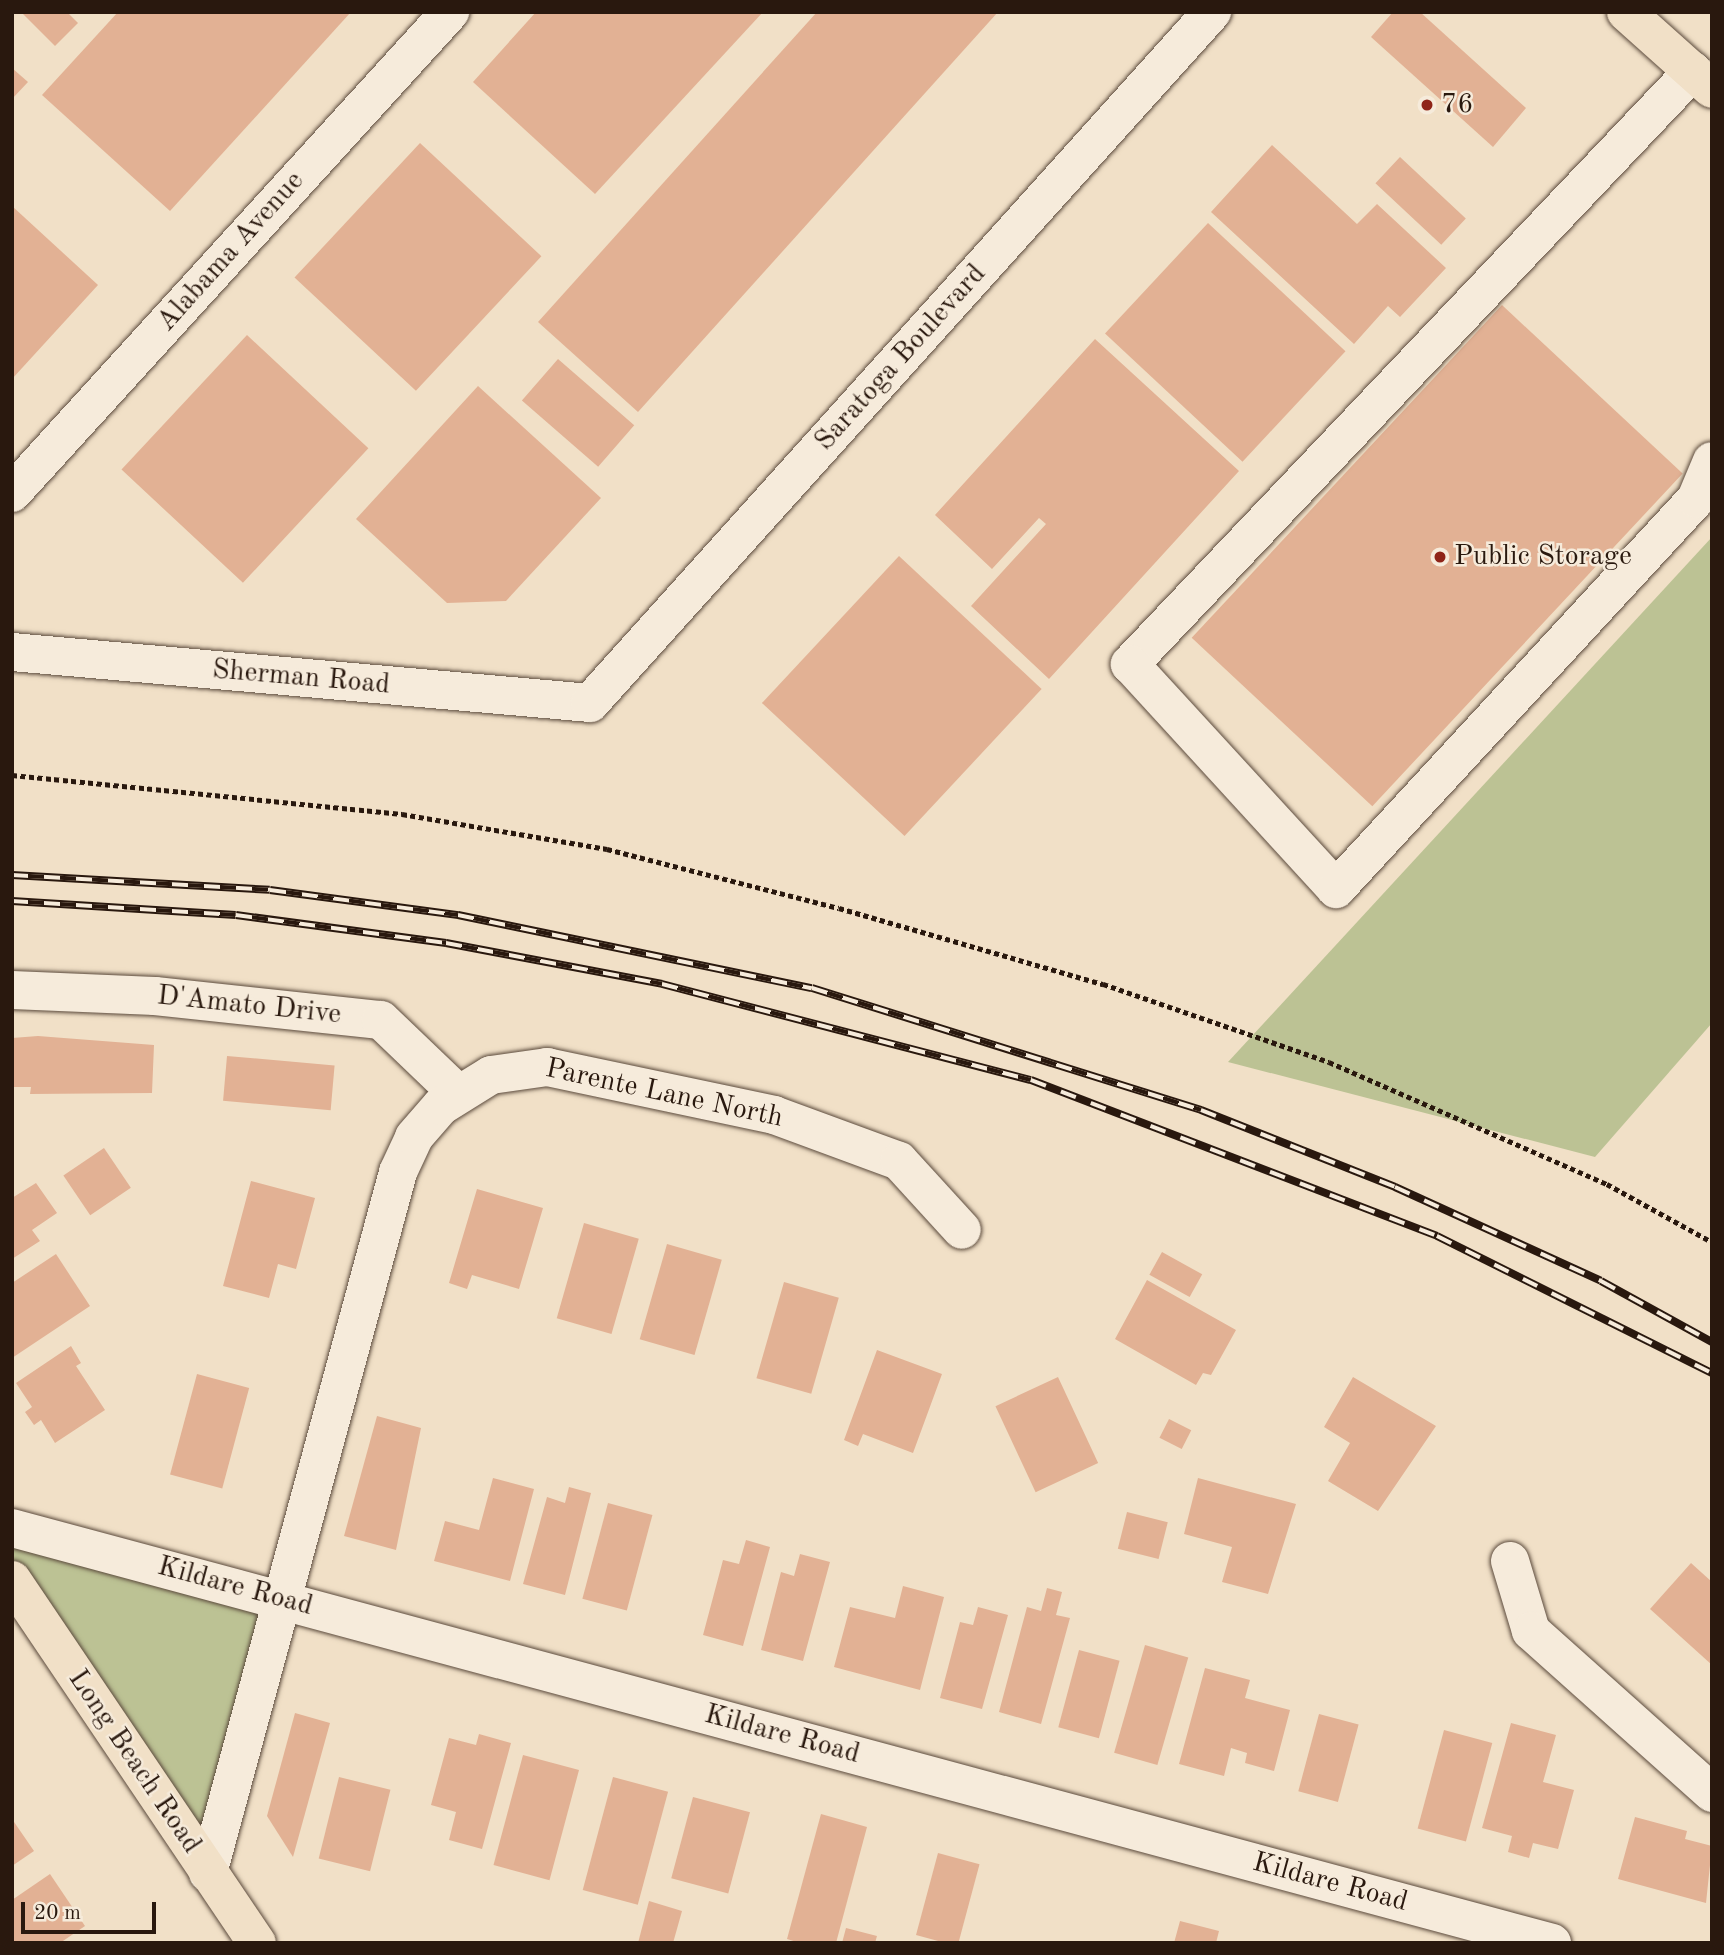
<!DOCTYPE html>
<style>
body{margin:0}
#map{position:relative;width:1724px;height:1955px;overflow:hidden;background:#f1e0c7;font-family:"Old Standard TT",serif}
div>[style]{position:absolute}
.green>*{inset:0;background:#bcc294}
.building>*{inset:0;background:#e2b194;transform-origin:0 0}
.path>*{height:4.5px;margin-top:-2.25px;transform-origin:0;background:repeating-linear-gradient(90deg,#29180e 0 5px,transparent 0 8.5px)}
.roads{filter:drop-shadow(0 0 2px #5b4a3c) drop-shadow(0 0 2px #5b4a3c)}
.minor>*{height:38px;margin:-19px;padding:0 19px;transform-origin:19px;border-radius:19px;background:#f6ebdb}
.major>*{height:38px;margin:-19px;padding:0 19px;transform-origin:19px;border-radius:19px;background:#f1e0c7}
.rail>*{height:8px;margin-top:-4px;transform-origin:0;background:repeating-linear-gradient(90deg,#f6ebdb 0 16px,#29180e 0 32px);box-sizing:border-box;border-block:2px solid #29180e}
.dots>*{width:19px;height:19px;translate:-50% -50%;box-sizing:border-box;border:4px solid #f6ebdb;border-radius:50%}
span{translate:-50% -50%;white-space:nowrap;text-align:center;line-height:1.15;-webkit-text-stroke:5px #f6ebdb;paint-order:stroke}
.poi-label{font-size:28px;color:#29180e}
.left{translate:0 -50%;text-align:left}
.street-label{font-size:28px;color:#29180e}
.frame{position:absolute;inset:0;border:14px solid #29180e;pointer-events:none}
.scale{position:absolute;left:21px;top:1902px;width:135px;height:32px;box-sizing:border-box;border:4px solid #29180e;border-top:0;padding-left:9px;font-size:21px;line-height:24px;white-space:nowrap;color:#29180e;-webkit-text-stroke:5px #f6ebdb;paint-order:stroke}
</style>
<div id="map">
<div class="green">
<i style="clip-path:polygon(1712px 537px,1712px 1023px,1595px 1157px,1228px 1062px)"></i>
<i style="clip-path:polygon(12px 1541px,268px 1609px,200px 1843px,12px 1565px)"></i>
</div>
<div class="building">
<i style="clip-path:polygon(21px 12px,67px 12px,78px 23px,55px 46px)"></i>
<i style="clip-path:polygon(118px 12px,351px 12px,170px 211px,42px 95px)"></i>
<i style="clip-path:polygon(536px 12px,763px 12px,595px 194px,473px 82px)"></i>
<i style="clip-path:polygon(817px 12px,998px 12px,638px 412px,538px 322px)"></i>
<i style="clip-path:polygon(1393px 12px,1420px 12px,1526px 108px,1493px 147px,1371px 37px)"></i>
<i style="clip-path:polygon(12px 68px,28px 82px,12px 99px)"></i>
<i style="left:420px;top:143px;width:166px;height:184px;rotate:43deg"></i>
<i style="clip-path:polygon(1272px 145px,1357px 224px,1377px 204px,1446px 268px,1400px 317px,1388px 306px,1354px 344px,1211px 212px)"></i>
<i style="left:1400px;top:157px;width:90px;height:36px;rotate:43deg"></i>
<i style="clip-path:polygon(12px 206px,98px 285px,12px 379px)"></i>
<i style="left:1208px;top:223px;width:188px;height:151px;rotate:43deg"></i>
<i style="left:1502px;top:305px;width:247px;height:455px;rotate:43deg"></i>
<i style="left:247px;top:335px;width:166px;height:184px;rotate:43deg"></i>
<i style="clip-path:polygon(1095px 339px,1239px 471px,1049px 679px,971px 606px,1046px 524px,1039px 518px,992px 569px,935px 515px)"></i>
<i style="left:558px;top:359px;width:101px;height:55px;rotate:41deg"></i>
<i style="clip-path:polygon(478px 386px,601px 498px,506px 601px,447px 603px,356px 519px)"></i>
<i style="left:899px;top:556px;width:195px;height:201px;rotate:43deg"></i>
<i style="clip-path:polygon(38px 1036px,154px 1045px,152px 1093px,30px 1094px,31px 1087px,12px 1087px,12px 1038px)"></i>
<i style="left:227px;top:1056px;width:108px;height:45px;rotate:5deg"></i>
<i style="left:104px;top:1148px;width:48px;height:49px;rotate:56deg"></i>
<i style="clip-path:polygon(251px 1181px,315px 1198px,296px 1269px,278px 1264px,269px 1298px,223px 1286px)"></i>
<i style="clip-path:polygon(36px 1183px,57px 1213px,32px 1230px,40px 1241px,12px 1259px,12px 1198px)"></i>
<i style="clip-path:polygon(477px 1189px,543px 1208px,519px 1289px,472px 1275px,467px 1289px,449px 1283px)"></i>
<i style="left:584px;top:1223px;width:57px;height:99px;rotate:16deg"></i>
<i style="left:667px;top:1244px;width:57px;height:99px;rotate:16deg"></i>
<i style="left:1162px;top:1252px;width:46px;height:26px;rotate:29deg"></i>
<i style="clip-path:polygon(56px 1254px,90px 1306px,12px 1358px,12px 1283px)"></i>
<i style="clip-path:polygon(1147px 1280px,1236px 1330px,1211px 1375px,1203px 1373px,1196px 1385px,1115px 1339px)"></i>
<i style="left:784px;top:1282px;width:57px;height:100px;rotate:16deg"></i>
<i style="clip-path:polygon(71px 1346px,81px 1363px,76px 1366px,105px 1410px,55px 1443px,41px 1420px,34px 1425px,25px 1412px,32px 1407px,16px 1383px)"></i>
<i style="clip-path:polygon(877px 1350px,942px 1374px,913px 1453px,863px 1434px,858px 1446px,844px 1440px)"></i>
<i style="left:197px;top:1374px;width:54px;height:104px;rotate:15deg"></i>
<i style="left:1058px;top:1377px;width:95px;height:69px;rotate:65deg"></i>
<i style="clip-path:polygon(1353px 1377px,1436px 1426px,1378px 1511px,1328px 1481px,1350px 1443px,1324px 1427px)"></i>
<i style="clip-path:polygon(377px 1416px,421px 1428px,396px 1550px,344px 1536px)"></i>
<i style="left:1169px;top:1419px;width:25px;height:21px;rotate:27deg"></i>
<i style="clip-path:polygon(493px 1478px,534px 1489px,510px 1581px,434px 1561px,445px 1521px,479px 1530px)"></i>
<i style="clip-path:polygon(1198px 1478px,1296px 1504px,1268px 1594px,1222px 1582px,1232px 1547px,1184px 1534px)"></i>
<i style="clip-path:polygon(569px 1487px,591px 1493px,565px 1595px,523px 1584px,547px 1497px,565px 1503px)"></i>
<i style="left:608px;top:1503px;width:46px;height:99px;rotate:15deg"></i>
<i style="left:1127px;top:1512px;width:42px;height:38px;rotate:14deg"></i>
<i style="clip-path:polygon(746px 1540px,770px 1547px,743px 1646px,703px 1635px,723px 1560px,739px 1564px)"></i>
<i style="clip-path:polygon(800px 1554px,830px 1562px,803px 1661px,761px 1650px,781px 1572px,794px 1576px)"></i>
<i style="clip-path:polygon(1691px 1563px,1712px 1582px,1712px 1665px,1650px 1609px)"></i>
<i style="clip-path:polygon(903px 1586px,944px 1597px,920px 1690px,834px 1667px,850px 1607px,895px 1618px)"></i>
<i style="clip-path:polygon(1047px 1588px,1062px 1592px,1056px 1615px,1070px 1618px,1041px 1724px,999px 1712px,1027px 1607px,1041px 1611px)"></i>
<i style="clip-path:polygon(978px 1607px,1008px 1615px,982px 1709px,940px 1698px,960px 1622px,973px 1625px)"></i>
<i style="left:1145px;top:1645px;width:45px;height:112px;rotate:16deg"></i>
<i style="left:1079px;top:1650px;width:42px;height:80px;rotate:15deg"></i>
<i style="clip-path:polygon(1205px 1668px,1250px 1680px,1245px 1698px,1290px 1710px,1274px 1771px,1245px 1763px,1247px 1753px,1231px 1748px,1224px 1776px,1179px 1764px)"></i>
<i style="clip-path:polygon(295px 1713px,330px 1723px,293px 1857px,267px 1816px)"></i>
<i style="left:1319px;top:1714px;width:41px;height:80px;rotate:15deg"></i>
<i style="clip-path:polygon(1511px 1723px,1556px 1735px,1543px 1782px,1574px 1790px,1558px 1849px,1533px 1843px,1529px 1858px,1508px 1852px,1512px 1836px,1482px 1828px)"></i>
<i style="left:1444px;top:1730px;width:50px;height:102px;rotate:15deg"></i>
<i style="clip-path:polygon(479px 1734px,511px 1743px,482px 1849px,449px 1840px,456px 1812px,431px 1805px,449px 1738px,476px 1745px)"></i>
<i style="left:523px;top:1755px;width:58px;height:114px;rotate:15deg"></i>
<i style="left:339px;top:1777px;width:53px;height:84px;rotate:14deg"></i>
<i style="left:613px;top:1777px;width:57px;height:117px;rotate:15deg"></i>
<i style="left:693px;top:1797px;width:59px;height:84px;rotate:15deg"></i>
<i style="clip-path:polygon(821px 1814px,867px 1827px,836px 1943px,800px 1943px,787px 1939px)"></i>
<i style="clip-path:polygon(1635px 1817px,1687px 1831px,1685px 1839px,1712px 1846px,1706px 1903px,1618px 1879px)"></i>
<i style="clip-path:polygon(12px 1819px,34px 1851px,12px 1866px)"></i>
<i style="left:938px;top:1853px;width:43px;height:85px;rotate:15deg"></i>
<i style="clip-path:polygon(50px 1874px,85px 1926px,60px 1943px,12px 1943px,12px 1900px)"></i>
<i style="clip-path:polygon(649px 1901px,682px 1911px,673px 1943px,638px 1943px)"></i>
<i style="clip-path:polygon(1180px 1921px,1219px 1931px,1216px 1943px,1174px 1943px)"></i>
<i style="clip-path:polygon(846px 1928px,877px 1936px,875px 1943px,842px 1943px)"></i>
</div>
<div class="path">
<i style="left:12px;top:775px;width:392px;rotate:5.7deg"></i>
<i style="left:402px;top:814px;width:208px;rotate:9.7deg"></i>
<i style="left:607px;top:849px;width:239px;rotate:14.3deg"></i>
<i style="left:839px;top:908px;width:275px;rotate:16.1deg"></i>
<i style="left:1103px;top:984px;width:239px;rotate:19deg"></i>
<i style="left:1329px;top:1062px;width:304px;rotate:23.7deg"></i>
<i style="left:1607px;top:1184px;width:120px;rotate:28.9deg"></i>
</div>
<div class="roads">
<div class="minor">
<i style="left:1693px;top:71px;width:818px;rotate:133.51deg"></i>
<i style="left:1130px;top:664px;width:305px;rotate:47.5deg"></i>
<i style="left:1336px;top:889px;width:531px;rotate:-47.29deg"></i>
<i style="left:1696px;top:499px;width:41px;rotate:-67.2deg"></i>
<i style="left:12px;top:493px;width:651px;rotate:-47.68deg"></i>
<i style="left:12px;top:652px;width:580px;rotate:5.04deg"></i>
<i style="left:590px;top:703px;width:930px;rotate:-48.01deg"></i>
<i style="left:12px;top:990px;width:143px;rotate:2.4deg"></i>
<i style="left:155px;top:996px;width:227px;rotate:6.1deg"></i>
<i style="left:381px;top:1020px;width:105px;rotate:43.8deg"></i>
<i style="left:12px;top:1528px;width:1595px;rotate:15.08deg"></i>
<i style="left:1510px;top:1561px;width:73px;rotate:73.3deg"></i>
<i style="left:1531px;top:1631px;width:243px;rotate:41.8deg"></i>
<i style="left:208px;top:1873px;width:726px;rotate:-74.83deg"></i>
<i style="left:398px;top:1172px;width:38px;rotate:-65deg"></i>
<i style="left:414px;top:1137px;width:41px;rotate:-48.9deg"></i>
<i style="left:441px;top:1106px;width:59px;rotate:-31.8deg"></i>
<i style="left:491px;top:1075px;width:57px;rotate:-8.1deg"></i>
<i style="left:547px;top:1067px;width:232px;rotate:11.9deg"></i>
<i style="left:774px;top:1115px;width:133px;rotate:20.2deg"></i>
<i style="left:899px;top:1161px;width:93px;rotate:47.6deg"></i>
</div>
<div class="major">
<i style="left:1626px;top:12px;width:115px;rotate:41.8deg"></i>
<i style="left:12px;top:1580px;width:438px;rotate:56deg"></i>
</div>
</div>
<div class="rail">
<i style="left:12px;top:875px;width:258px;rotate:3.3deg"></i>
<i style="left:270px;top:890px;width:190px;rotate:7.6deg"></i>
<i style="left:458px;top:915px;width:361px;rotate:11.7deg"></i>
<i style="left:812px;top:988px;width:408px;rotate:17.4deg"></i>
<i style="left:1201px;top:1110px;width:209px;rotate:21.6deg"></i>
<i style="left:1395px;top:1187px;width:226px;rotate:24.5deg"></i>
<i style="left:1601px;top:1281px;width:127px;rotate:28.8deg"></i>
<i style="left:12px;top:901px;width:224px;rotate:3.6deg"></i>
<i style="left:236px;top:915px;width:212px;rotate:7.6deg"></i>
<i style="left:446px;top:943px;width:220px;rotate:10.7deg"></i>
<i style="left:662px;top:984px;width:381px;rotate:14.6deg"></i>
<i style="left:1031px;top:1080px;width:435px;rotate:21deg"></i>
<i style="left:1437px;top:1236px;width:307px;rotate:26.5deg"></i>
</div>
<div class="dots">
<i style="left:1427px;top:105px;background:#8f2418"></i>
<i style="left:1440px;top:557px;background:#8f2418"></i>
</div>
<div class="poi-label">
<span class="left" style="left:1441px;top:105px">76</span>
<span class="left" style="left:1454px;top:557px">Public Storage</span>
</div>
<div class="street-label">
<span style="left:231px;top:252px;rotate:-48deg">Alabama Avenue</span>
<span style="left:901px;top:358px;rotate:-48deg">Saratoga Boulevard</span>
<span style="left:301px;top:678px;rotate:5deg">Sherman Road</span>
<span style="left:249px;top:1006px;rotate:6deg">D'Amato Drive</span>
<span style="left:664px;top:1094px;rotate:12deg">Parente Lane North</span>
<span style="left:235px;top:1587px;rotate:15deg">Kildare Road</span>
<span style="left:782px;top:1735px;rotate:15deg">Kildare Road</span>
<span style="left:134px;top:1762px;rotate:56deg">Long Beach Road</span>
<span style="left:1330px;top:1883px;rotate:15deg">Kildare Road</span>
</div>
<div class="frame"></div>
<div class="scale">20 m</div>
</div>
